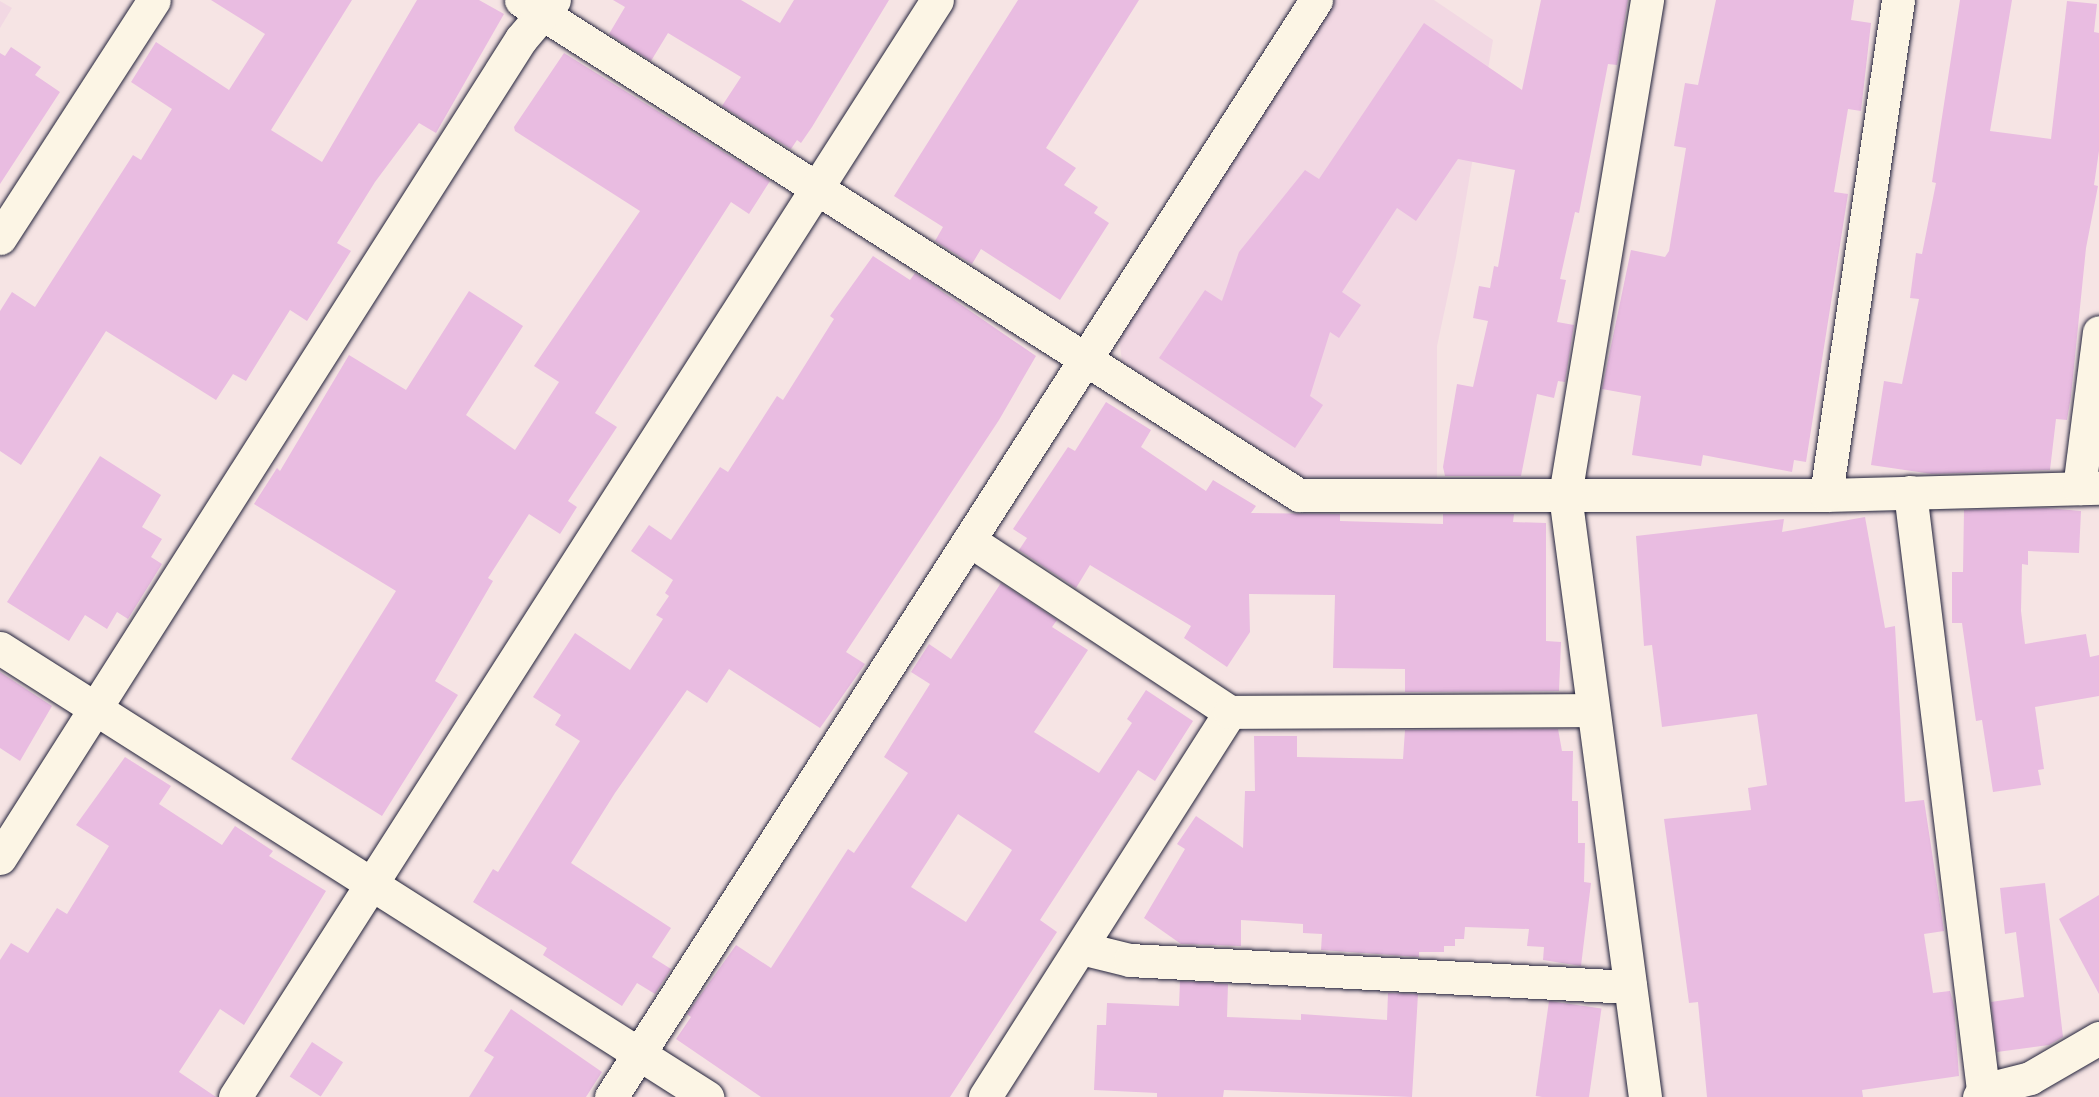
<!DOCTYPE html>
<style>
body{margin:0}
#map{position:relative;width:2099px;height:1097px;overflow:hidden;background:#f6e4e4;font-family:Itim,sans-serif}
div>[style]{position:absolute}
.built>*{inset:0;background:#f2d8e3}
.building>*{inset:0;background:#e9bce1;transform-origin:0 0}
.roads{filter:drop-shadow(0 0 2px #22223b) drop-shadow(0 0 2px #22223b)}
.street>*{height:33px;margin:-16.5px;padding:0 16.5px;transform-origin:16.5px;border-radius:16.5px;background:#fcf5e5}
span{translate:-50% -50%;white-space:nowrap;text-align:center;line-height:1.15;-webkit-text-stroke:4.5px #fcf5e5;paint-order:stroke}
</style>
<div id="map">
<div class="built">
<i style="clip-path:polygon(1333px 0,1434px 0,1493px 40px,1456px 257px,1437px 346px,1437px 478px,1304px 477px,1122px 362px,1119px 336px)"></i>
<i style="clip-path:polygon(0 1px,12px 8px,0 28px)"></i>
</div>
<div class="building">
<i style="clip-path:polygon(211px 0,352px 0,271px 130px,322px 162px,417px 0,479px 0,504px 14px,436px 133px,419px 123px,375px 182px,337px 243px,351px 251px,307px 321px,290px 310px,246px 381px,233px 374px,216px 400px,106px 331px,21px 465px,0 451px,0 311px,12px 292px,35px 307px,133px 155px,141px 160px,172px 109px,131px 82px,156px 42px,229px 90px,265px 34px)"></i>
<i style="clip-path:polygon(613px 0,741px 0,780px 23px,794px 0,889px 0,812px 127px,801px 143px,797px 140px,791px 149px,722px 106px,741px 77px,668px 33px,651px 61px,609px 34px,625px 7px)"></i>
<i style="clip-path:polygon(1018px 0,1139px 0,1046px 148px,1076px 168px,1064px 185px,1098px 207px,1094px 213px,1109px 223px,1060px 300px,981px 249px,972px 264px,935px 241px,943px 227px,894px 196px)"></i>
<i style="clip-path:polygon(1541px 0,1628px 0,1617px 65px,1608px 64px,1579px 213px,1575px 212px,1560px 279px,1566px 280px,1557px 322px,1574px 325px,1565px 382px,1558px 381px,1554px 398px,1537px 394px,1521px 476px,1445px 476px,1443px 467px,1457px 384px,1473px 387px,1488px 321px,1473px 318px,1479px 286px,1490px 288px,1494px 266px,1498px 267px,1515px 170px,1458px 159px,1416px 221px,1397px 208px,1342px 292px,1361px 305px,1339px 338px,1330px 332px,1310px 396px,1323px 405px,1295px 448px,1159px 358px,1205px 290px,1222px 301px,1239px 252px,1305px 170px,1319px 179px,1424px 23px,1522px 90px)"></i>
<i style="clip-path:polygon(1716px 0,1854px 0,1851px 20px,1871px 23px,1861px 111px,1848px 109px,1834px 192px,1848px 194px,1806px 462px,1794px 460px,1792px 472px,1703px 455px,1701px 466px,1632px 455px,1641px 396px,1602px 389px,1631px 250px,1665px 257px,1669px 251px,1686px 148px,1674px 146px,1685px 83px,1698px 85px)"></i>
<i style="clip-path:polygon(1960px 0,2012px 0,1990px 131px,2051px 139px,2067px 1px,2097px 4px,2094px 32px,2099px 33px,2099px 151px,2094px 185px,2098px 186px,2086px 248px,2071px 396px,2067px 420px,2056px 419px,2050px 470px,1932px 474px,1871px 465px,1884px 381px,1902px 384px,1919px 299px,1910px 298px,1916px 253px,1922px 254px,1936px 183px,1932px 182px)"></i>
<i style="clip-path:polygon(11px 47px,41px 67px,35px 75px,60px 92px,0 184px,0 53px,5px 56px)"></i>
<i style="clip-path:polygon(564px 53px,770px 181px,749px 214px,731px 202px,595px 413px,617px 427px,568px 501px,577px 507px,560px 534px,529px 514px,488px 578px,493px 581px,435px 681px,458px 695px,382px 816px,291px 759px,396px 591px,254px 504px,277px 468px,280px 471px,349px 355px,406px 390px,469px 291px,523px 326px,466px 415px,515px 450px,559px 382px,534px 366px,640px 211px,515px 131px,514px 127px)"></i>
<i style="clip-path:polygon(873px 256px,910px 280px,915px 273px,1036px 356px,999px 420px,846px 652px,865px 664px,820px 728px,729px 669px,707px 703px,687px 690px,615px 793px,571px 863px,671px 928px,652px 957px,671px 969px,655px 994px,637px 983px,622px 1006px,543px 955px,547px 948px,473px 902px,493px 869px,498px 872px,580px 741px,555px 725px,561px 715px,533px 697px,575px 633px,630px 670px,663px 619px,656px 615px,669px 596px,665px 593px,673px 580px,631px 551px,649px 525px,671px 540px,720px 467px,728px 472px,777px 396px,783px 400px,834px 319px,830px 316px)"></i>
<i style="clip-path:polygon(1106px 402px,1151px 430px,1141px 447px,1206px 491px,1213px 480px,1256px 506px,1251px 513px,1340px 514px,1340px 521px,1443px 524px,1443px 514px,1514px 514px,1513px 522px,1546px 523px,1546px 641px,1561px 642px,1559px 691px,1405px 692px,1405px 669px,1333px 668px,1335px 595px,1249px 594px,1250px 632px,1227px 667px,1184px 638px,1191px 626px,1090px 565px,1076px 588px,1019px 550px,1027px 538px,1013px 529px,1068px 447px,1075px 451px)"></i>
<i style="clip-path:polygon(100px 456px,161px 495px,142px 527px,162px 539px,151px 557px,162px 564px,128px 619px,117px 612px,107px 629px,85px 615px,69px 641px,7px 602px)"></i>
<i style="clip-path:polygon(2046px 508px,2081px 511px,2079px 553px,2028px 551px,2028px 565px,2022px 564px,2021px 611px,2025px 644px,2086px 634px,2090px 657px,2099px 655px,2099px 696px,2035px 707px,2044px 769px,2038px 770px,2041px 785px,1993px 792px,1982px 720px,1976px 721px,1962px 623px,1952px 623px,1952px 572px,1963px 572px,1964px 510px)"></i>
<i style="clip-path:polygon(1865px 517px,1885px 628px,1895px 626px,1905px 802px,1924px 800px,1944px 931px,1924px 934px,1933px 993px,1950px 991px,1954px 1006px,1959px 1076px,1862px 1090px,1863px 1097px,1707px 1097px,1698px 1002px,1689px 1003px,1664px 819px,1751px 810px,1748px 788px,1767px 785px,1757px 714px,1662px 727px,1652px 645px,1644px 646px,1636px 536px,1784px 519px,1782px 532px)"></i>
<i style="clip-path:polygon(evenodd,1001px 583px,1057px 620px,1052px 627px,1088px 650px,1034px 732px,1099px 773px,1132px 723px,1127px 719px,1146px 690px,1193px 721px,1155px 781px,1138px 770px,1040px 920px,1057px 932px,950px 1097px,761px 1097px,676px 1039px,691px 1017px,687px 1014px,736px 945px,771px 968px,848px 849px,854px 853px,908px 773px,884px 757px,930px 684px,911px 672px,929px 644px,951px 659px,1001px 583px,958px 814px,1012px 850px,966px 922px,911px 887px,958px 814px)"></i>
<i style="clip-path:polygon(0 672px,52px 706px,20px 761px,0 748px)"></i>
<i style="clip-path:polygon(1558px 729px,1562px 751px,1573px 751px,1572px 801px,1578px 801px,1578px 843px,1585px 843px,1584px 882px,1591px 883px,1581px 966px,1543px 960px,1544px 947px,1527px 946px,1529px 929px,1465px 927px,1464px 939px,1455px 939px,1455px 946px,1444px 946px,1444px 952px,1419px 952px,1419px 957px,1321px 950px,1322px 934px,1303px 933px,1303px 924px,1241px 920px,1241px 946px,1181px 944px,1144px 918px,1185px 849px,1177px 844px,1196px 816px,1243px 848px,1245px 791px,1255px 791px,1254px 736px,1297px 736px,1297px 757px,1403px 759px,1405px 730px)"></i>
<i style="clip-path:polygon(125px 757px,171px 786px,159px 804px,222px 845px,235px 826px,273px 851px,269px 856px,326px 891px,244px 1025px,220px 1009px,179px 1072px,216px 1097px,0 1097px,0 960px,11px 943px,28px 953px,57px 908px,67px 914px,109px 846px,76px 825px)"></i>
<i style="clip-path:polygon(2045px 883px,2063px 1037px,2049px 1045px,1997px 1052px,1991px 1002px,2024px 997px,2016px 932px,2005px 934px,2000px 888px)"></i>
<i style="clip-path:polygon(2099px 895px,2099px 994px,2059px 919px)"></i>
<i style="clip-path:polygon(1180px 981px,1228px 984px,1227px 1017px,1301px 1020px,1301px 1014px,1387px 1020px,1388px 993px,1418px 994px,1412px 1097px,1224px 1090px,1223px 1097px,1157px 1097px,1157px 1093px,1094px 1090px,1097px 1025px,1106px 1025px,1107px 1003px,1179px 1006px)"></i>
<i style="left:1549px;top:1001px;width:53px;height:96px;rotate:8deg"></i>
<i style="clip-path:polygon(511px 1009px,602px 1072px,586px 1097px,469px 1097px,494px 1057px,484px 1051px)"></i>
<i style="left:312px;top:1042px;width:37px;height:41px;rotate:33deg"></i>
</div>
<div class="roads">
<div class="street">
<i style="left:521px;top:0;width:922px;rotate:32.47deg"></i>
<i style="left:1299px;top:495px;width:527px"></i>
<i style="left:1826px;top:495px;width:273px;rotate:-1.5deg"></i>
<i style="left:0;top:238px;width:283px;rotate:-57.1deg"></i>
<i style="left:2079px;top:488px;width:157px;rotate:-82.7deg"></i>
<i style="left:1910px;top:492px;width:602px;rotate:83.04deg"></i>
<i style="left:1983px;top:1090px;width:8px;rotate:120deg"></i>
<i style="left:1826px;top:495px;width:500px;rotate:-81.72deg"></i>
<i style="left:969px;top:540px;width:313px;rotate:33.4deg"></i>
<i style="left:1230px;top:712px;width:456px;rotate:122.5deg"></i>
<i style="left:0;top:648px;width:838px;rotate:32.42deg"></i>
<i style="left:1230px;top:712px;width:363px;rotate:-0.3deg"></i>
<i style="left:0;top:858px;width:971px;rotate:-57.54deg"></i>
<i style="left:521px;top:39px;width:51px;rotate:-49.8deg"></i>
<i style="left:1081px;top:948px;width:50px;rotate:13.8deg"></i>
<i style="left:1130px;top:960px;width:501px;rotate:3.09deg"></i>
<i style="left:1983px;top:1090px;width:49px;rotate:-14.3deg"></i>
<i style="left:2030px;top:1078px;width:80px;rotate:-30.1deg"></i>
<i style="left:235px;top:1097px;width:1302px;rotate:-57.38deg"></i>
<i style="left:611px;top:1097px;width:1304px;rotate:-57.27deg"></i>
<i style="left:1645px;top:1097px;width:607px;rotate:-97.57deg"></i>
<i style="left:1565px;top:495px;width:502px;rotate:-80.59deg"></i>
</div>
</div>
</div>
